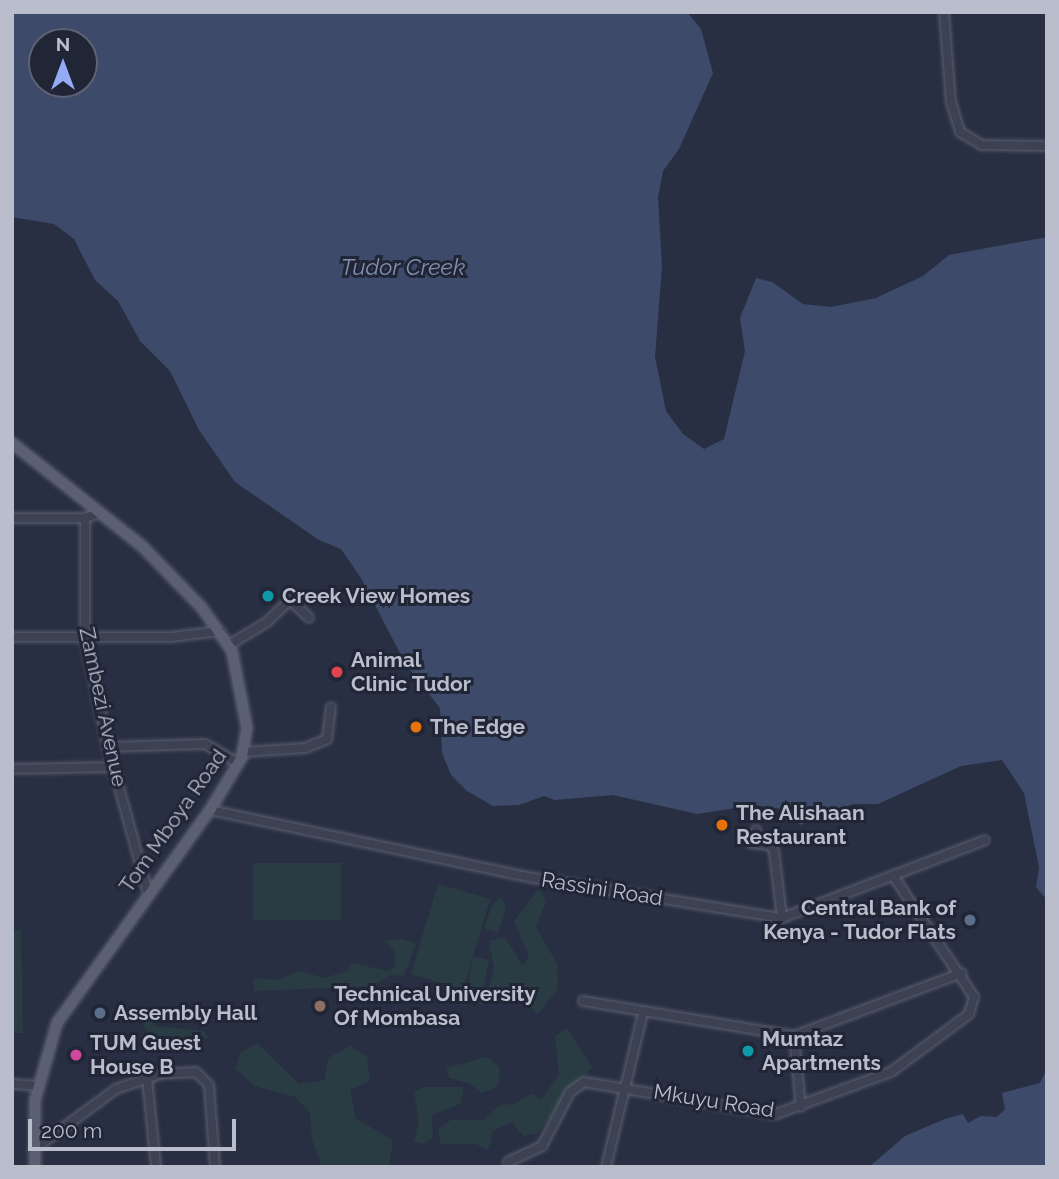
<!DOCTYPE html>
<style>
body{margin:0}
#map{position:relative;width:1059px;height:1179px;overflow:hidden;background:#282f42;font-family:Raleway,sans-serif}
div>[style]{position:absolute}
.green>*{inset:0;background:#2a3c43;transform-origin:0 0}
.water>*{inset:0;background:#3e4a6a}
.roads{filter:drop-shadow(0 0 2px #5a5f6f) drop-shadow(0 0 2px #5a5f6f)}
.minor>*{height:8px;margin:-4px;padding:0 4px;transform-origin:4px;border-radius:4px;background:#3c4252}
.major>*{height:10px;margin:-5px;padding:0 5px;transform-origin:5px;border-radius:5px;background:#5a6072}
.dots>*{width:19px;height:19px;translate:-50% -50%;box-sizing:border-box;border:4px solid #212637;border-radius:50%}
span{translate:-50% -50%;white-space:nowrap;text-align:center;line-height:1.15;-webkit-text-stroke:6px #212637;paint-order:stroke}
.poi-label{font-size:21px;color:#b9bdcc;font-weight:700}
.left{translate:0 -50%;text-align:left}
.right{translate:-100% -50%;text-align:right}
.street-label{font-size:21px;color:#b9bdcc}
.water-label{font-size:23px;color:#828eb2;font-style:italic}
.frame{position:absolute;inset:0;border:14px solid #b9bdcc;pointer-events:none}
.north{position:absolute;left:28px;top:28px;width:70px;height:70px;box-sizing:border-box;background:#212637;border:2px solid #5e6273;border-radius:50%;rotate:0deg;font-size:19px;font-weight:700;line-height:28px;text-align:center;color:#b9bdcc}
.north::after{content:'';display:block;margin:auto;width:24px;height:32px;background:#94abf5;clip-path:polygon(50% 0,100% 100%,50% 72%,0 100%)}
.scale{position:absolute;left:28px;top:1119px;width:208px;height:32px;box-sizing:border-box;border:4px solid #b9bdcc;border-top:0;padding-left:9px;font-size:21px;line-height:24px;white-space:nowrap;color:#b9bdcc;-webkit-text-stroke:5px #212637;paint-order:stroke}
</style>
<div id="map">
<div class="green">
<i style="left:341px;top:863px;width:57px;height:88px;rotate:90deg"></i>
<i style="clip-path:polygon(438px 884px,490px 899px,473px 956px,489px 960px,483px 989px,468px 985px,473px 956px,463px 990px,411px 974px)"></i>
<i style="clip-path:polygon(539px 889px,546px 901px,536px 927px,557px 964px,558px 989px,537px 1015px,530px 1006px,517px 1003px,457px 1005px,452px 996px,487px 993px,494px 970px,489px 941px,505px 937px,523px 966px,529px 956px,514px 921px)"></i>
<i style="clip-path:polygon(502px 897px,506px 909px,498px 933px,484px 928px,492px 905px)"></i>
<i style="clip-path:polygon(12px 930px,21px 930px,23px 1033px,12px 1033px)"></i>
<i style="clip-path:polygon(401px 939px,416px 943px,404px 976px,389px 975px,374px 986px,254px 991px,254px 978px,276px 980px,301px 971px,324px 978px,347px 971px,353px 963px,387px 971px,395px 967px,395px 951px,385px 941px)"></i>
<i style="clip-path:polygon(142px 1008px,159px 1011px,153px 1017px,154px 1026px,204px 1031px,209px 1038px,151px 1038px,142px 1024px)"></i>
<i style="clip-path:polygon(567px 1028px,592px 1067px,538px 1133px,523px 1136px,512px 1122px,493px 1131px,488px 1150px,476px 1144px,441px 1144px,438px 1129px,451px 1120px,484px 1120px,500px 1105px,515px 1104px,531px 1094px,542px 1099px,559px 1074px,555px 1036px)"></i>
<i style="clip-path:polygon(257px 1043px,299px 1084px,325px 1080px,328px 1058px,350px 1046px,367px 1057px,370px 1081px,350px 1090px,356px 1119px,393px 1140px,389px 1167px,322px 1167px,312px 1139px,310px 1113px,295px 1097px,255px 1086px,235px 1069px,240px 1053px)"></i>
<i style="clip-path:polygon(487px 1057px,500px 1067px,498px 1086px,482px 1093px,471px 1084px,450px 1078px,446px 1068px)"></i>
<i style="clip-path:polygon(425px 1087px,464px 1087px,460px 1104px,432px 1115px,433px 1138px,423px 1144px,414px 1142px,419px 1121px,414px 1091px)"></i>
</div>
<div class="water">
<i style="clip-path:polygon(evenodd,12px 12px,687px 12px,701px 29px,713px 73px,679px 149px,663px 171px,658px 197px,662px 266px,655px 357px,666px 411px,683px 434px,704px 449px,724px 439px,745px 351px,740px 318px,756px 278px,772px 282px,803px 304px,831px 307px,876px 298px,923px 276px,949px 255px,1047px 237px,1047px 900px,1036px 887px,1039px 867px,1024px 793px,1002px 760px,961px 766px,878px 804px,853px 804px,800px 825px,794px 811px,755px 805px,697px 814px,613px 795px,555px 800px,544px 796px,519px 805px,493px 806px,467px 791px,451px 775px,442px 753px,440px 708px,406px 665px,361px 578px,341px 549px,319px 540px,235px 482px,199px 430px,170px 371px,140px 341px,118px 301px,95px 280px,74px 239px,54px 224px,12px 217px,12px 12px,84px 42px,84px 84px,42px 84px,42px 42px,84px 42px)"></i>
<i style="clip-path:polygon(1047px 1068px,1047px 1167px,869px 1167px,905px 1136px,945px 1119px,963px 1114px,968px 1123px,981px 1116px,997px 1117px,1005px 1109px,1002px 1093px,1040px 1083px)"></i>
</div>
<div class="roads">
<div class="minor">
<i style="left:944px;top:12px;width:90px;rotate:85.6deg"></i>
<i style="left:951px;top:102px;width:31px;rotate:73deg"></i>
<i style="left:960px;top:132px;width:26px;rotate:31deg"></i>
<i style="left:982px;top:145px;width:65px;rotate:0.9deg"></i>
<i style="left:12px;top:518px;width:73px"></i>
<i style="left:85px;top:518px;width:15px;rotate:-20deg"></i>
<i style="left:85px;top:518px;width:119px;rotate:90deg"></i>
<i style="left:85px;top:637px;width:112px;rotate:78.2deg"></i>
<i style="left:108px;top:747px;width:151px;rotate:74.7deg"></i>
<i style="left:12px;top:637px;width:159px"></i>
<i style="left:171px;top:637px;width:50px;rotate:-6.8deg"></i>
<i style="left:229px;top:645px;width:44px;rotate:-31.2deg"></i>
<i style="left:267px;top:622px;width:32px;rotate:-44deg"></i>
<i style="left:290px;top:600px;width:26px;rotate:43deg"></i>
<i style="left:108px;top:747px;width:97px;rotate:-1.8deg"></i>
<i style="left:205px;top:744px;width:39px;rotate:30deg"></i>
<i style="left:244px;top:752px;width:61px;rotate:-3.8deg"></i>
<i style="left:305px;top:748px;width:24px;rotate:-22deg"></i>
<i style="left:327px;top:739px;width:32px;rotate:-83deg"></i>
<i style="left:12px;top:769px;width:102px;rotate:-1.1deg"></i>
<i style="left:210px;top:810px;width:325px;rotate:11.9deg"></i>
<i style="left:528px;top:877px;width:257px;rotate:9.2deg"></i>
<i style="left:782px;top:918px;width:217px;rotate:-21deg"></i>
<i style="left:756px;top:830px;width:14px;rotate:111deg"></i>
<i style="left:751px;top:843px;width:19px;rotate:6deg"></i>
<i style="left:770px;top:845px;width:7px;rotate:56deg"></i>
<i style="left:774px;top:851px;width:67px;rotate:83.2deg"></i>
<i style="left:583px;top:1001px;width:214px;rotate:9.4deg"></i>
<i style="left:794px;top:1036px;width:179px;rotate:-20.6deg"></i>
<i style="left:794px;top:1036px;width:71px;rotate:84.4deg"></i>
<i style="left:147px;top:1078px;width:89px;rotate:84.2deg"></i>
<i style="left:12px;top:1084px;width:27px;rotate:4deg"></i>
<i style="left:33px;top:1150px;width:103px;rotate:-36.3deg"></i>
<i style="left:116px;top:1089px;width:46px;rotate:-18.8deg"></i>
<i style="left:160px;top:1074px;width:36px;rotate:-3deg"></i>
<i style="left:196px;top:1072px;width:18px;rotate:45deg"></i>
<i style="left:209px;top:1085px;width:82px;rotate:85.8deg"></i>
<i style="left:508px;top:1162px;width:38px;rotate:-25deg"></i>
<i style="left:542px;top:1146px;width:61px;rotate:-62.6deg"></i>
<i style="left:570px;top:1092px;width:17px;rotate:-36deg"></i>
<i style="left:584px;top:1082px;width:195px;rotate:9.5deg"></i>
<i style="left:776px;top:1114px;width:122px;rotate:-20.1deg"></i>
<i style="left:891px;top:1072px;width:97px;rotate:-36.6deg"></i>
<i style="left:969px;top:1014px;width:18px;rotate:-74deg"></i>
<i style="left:974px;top:997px;width:144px;rotate:-123.7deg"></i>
<i style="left:606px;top:1167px;width:158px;rotate:-76.5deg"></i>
</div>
<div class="major">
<i style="left:12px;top:443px;width:166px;rotate:38.4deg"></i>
<i style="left:142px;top:546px;width:86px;rotate:45.9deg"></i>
<i style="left:202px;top:608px;width:52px;rotate:55.1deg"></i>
<i style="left:232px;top:651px;width:78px;rotate:79deg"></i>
<i style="left:247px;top:728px;width:29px;rotate:100deg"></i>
<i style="left:242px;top:757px;width:62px;rotate:121.1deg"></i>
<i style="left:210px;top:810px;width:262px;rotate:125.7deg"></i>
<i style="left:57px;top:1023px;width:80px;rotate:105.9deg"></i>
<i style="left:35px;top:1100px;width:67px;rotate:90deg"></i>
</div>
</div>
<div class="dots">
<i style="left:268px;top:596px;background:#0f9aa8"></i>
<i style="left:337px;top:672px;background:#e0444e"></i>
<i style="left:416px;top:727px;background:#e8710a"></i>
<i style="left:722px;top:825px;background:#e8710a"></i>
<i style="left:970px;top:920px;background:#5c6f8a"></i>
<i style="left:320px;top:1006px;background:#8d6e63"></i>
<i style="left:100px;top:1013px;background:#5c6f8a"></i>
<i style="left:748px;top:1051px;background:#0f9aa8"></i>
<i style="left:76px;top:1055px;background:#d1479c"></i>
</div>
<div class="poi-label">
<span class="left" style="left:282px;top:596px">Creek View Homes</span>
<span class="left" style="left:351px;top:672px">Animal<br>Clinic Tudor</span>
<span class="left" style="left:430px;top:727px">The Edge</span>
<span class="left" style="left:736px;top:825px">The Alishaan<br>Restaurant</span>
<span class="right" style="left:956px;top:920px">Central Bank of<br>Kenya - Tudor Flats</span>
<span class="left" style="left:334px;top:1006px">Technical University<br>Of Mombasa</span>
<span class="left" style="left:114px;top:1013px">Assembly Hall</span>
<span class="left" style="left:762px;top:1051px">Mumtaz<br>Apartments</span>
<span class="left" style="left:90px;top:1055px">TUM Guest<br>House B</span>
</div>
<div class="street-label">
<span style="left:103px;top:707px;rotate:78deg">Zambezi Avenue</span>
<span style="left:173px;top:821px;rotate:-55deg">Tom Mboya Road</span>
<span style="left:602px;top:889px;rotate:9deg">Rassini Road</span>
<span style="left:714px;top:1101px;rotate:9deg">Mkuyu Road</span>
</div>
<div class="water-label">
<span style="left:403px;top:267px">Tudor Creek</span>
</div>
<div class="frame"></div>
<div class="north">N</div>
<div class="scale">200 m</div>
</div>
